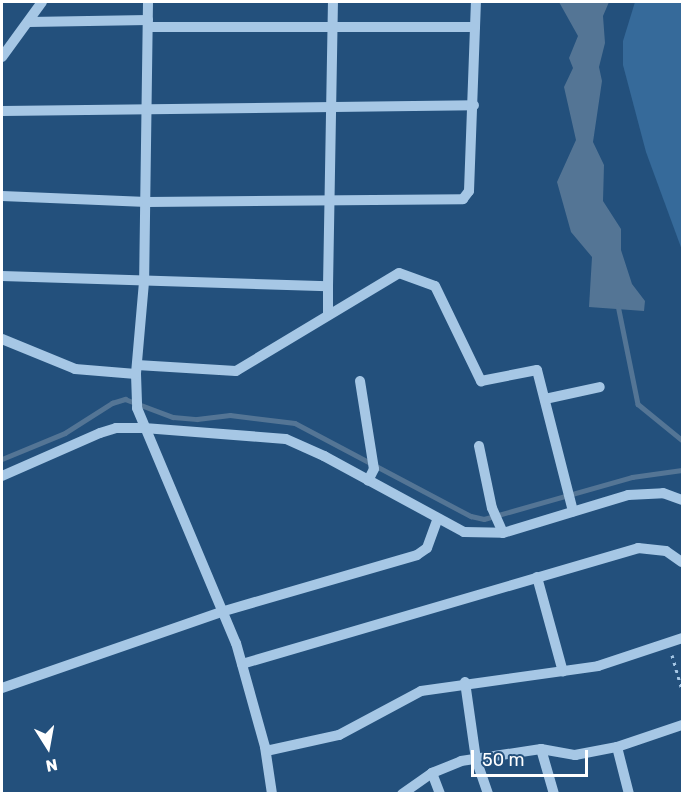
<!DOCTYPE html>
<style>
body{margin:0}
#map{position:relative;width:684px;height:795px;overflow:hidden;background:#23507c;font-family:Rubik,sans-serif}
div>[style]{position:absolute}
.green>*{inset:0;background:#366a9a}
.water>*{inset:0;background:#547595}
.stream>*{height:4.5px;margin:-2.25px;padding:0 2.25px;transform-origin:2.25px;border-radius:2.25px;background:#547595}
.path>*{height:3px;margin-top:-1.5px;transform-origin:0;background:repeating-linear-gradient(90deg,#a6c7e5 0 3px,transparent 0 7.5px)}
.minor>*{height:10px;margin:-5px;padding:0 5px;transform-origin:5px;border-radius:5px;background:#a6c7e5}
span{translate:-50% -50%;white-space:nowrap;text-align:center;line-height:1.15;-webkit-text-stroke:4.5px #23507c;paint-order:stroke}
.frame{position:absolute;inset:0;border:3px solid #fff;pointer-events:none}
.north{position:absolute;left:18px;top:717px;width:60px;height:60px;-webkit-text-stroke:4px #23507c;paint-order:stroke;rotate:169deg;font-size:16px;font-weight:700;line-height:24px;text-align:center;color:#fff}
.north::after{content:'';display:block;margin:auto;width:21px;height:27px;background:#fff;clip-path:polygon(50% 0,100% 100%,50% 72%,0 100%)}
.scale{position:absolute;left:471px;top:750px;width:117px;height:27px;box-sizing:border-box;border:3px solid #fff;border-top:0;padding-left:8px;font-size:18px;line-height:21px;white-space:nowrap;color:#fff;-webkit-text-stroke:4px #23507c;paint-order:stroke}
</style>
<div id="map">
<div class="green">
<i style="clip-path:polygon(635px 2px,682px 2px,682px 250px,646px 152px,623px 65px,623px 41px)"></i>
</div>
<div class="water">
<i style="clip-path:polygon(559px 2px,609px 2px,603px 16px,605px 43px,599px 67px,602px 81px,593px 142px,604px 165px,603px 201px,621px 229px,621px 250px,632px 284px,645px 301px,644px 311px,589px 307px,592px 257px,571px 232px,557px 182px,576px 140px,564px 87px,573px 68px,569px 58px,578px 36px)"></i>
</div>
<div class="stream">
<i style="left:618px;top:305px;width:101px;rotate:78.6deg"></i>
<i style="left:638px;top:404px;width:57px;rotate:39.3deg"></i>
<i style="left:2px;top:459px;width:68px;rotate:-22.4deg"></i>
<i style="left:65px;top:433px;width:56px;rotate:-32.6deg"></i>
<i style="left:112px;top:403px;width:14px;rotate:-17deg"></i>
<i style="left:125px;top:399px;width:51px;rotate:20.6deg"></i>
<i style="left:173px;top:417px;width:24px;rotate:5deg"></i>
<i style="left:197px;top:419px;width:33px;rotate:-7deg"></i>
<i style="left:230px;top:415px;width:65px;rotate:7deg"></i>
<i style="left:295px;top:423px;width:199px;rotate:27.9deg"></i>
<i style="left:471px;top:516px;width:13px;rotate:13deg"></i>
<i style="left:484px;top:519px;width:154px;rotate:-15.8deg"></i>
<i style="left:632px;top:477px;width:50px;rotate:-8deg"></i>
</div>
<div class="path">
<i style="left:672px;top:655px;width:37px;rotate:74deg"></i>
</div>
<div class="minor">
<i style="left:148px;top:2px;width:280px;rotate:90.8deg"></i>
<i style="left:144px;top:282px;width:92px;rotate:95deg"></i>
<i style="left:136px;top:374px;width:34px;rotate:88deg"></i>
<i style="left:137px;top:408px;width:255px;rotate:67.2deg"></i>
<i style="left:236px;top:643px;width:108px;rotate:74.4deg"></i>
<i style="left:265px;top:747px;width:48px;rotate:81.5deg"></i>
<i style="left:29px;top:22px;width:119px;rotate:-1deg"></i>
<i style="left:148px;top:27px;width:327px"></i>
<i style="left:2px;top:57px;width:68px;rotate:-54deg"></i>
<i style="left:2px;top:111px;width:472px;rotate:-0.7deg"></i>
<i style="left:2px;top:196px;width:145px;rotate:2.4deg"></i>
<i style="left:147px;top:202px;width:316px;rotate:-0.5deg"></i>
<i style="left:463px;top:199px;width:10px;rotate:-53deg"></i>
<i style="left:469px;top:191px;width:189px;rotate:-87.9deg"></i>
<i style="left:2px;top:276px;width:326px;rotate:1.8deg"></i>
<i style="left:328px;top:286px;width:284px;rotate:-89deg"></i>
<i style="left:328px;top:286px;width:29px;rotate:90deg"></i>
<i style="left:2px;top:339px;width:79px;rotate:22.3deg"></i>
<i style="left:75px;top:369px;width:61px;rotate:4.7deg"></i>
<i style="left:137px;top:365px;width:99px;rotate:3.5deg"></i>
<i style="left:236px;top:371px;width:190px;rotate:-31deg"></i>
<i style="left:399px;top:273px;width:38px;rotate:20deg"></i>
<i style="left:435px;top:286px;width:106px;rotate:64.2deg"></i>
<i style="left:481px;top:381px;width:57px;rotate:-11.1deg"></i>
<i style="left:537px;top:370px;width:146px;rotate:75.7deg"></i>
<i style="left:360px;top:381px;width:89px;rotate:81deg"></i>
<i style="left:374px;top:469px;width:13px;rotate:117deg"></i>
<i style="left:545px;top:399px;width:56px;rotate:-12.3deg"></i>
<i style="left:479px;top:446px;width:63px;rotate:78.2deg"></i>
<i style="left:492px;top:508px;width:27px;rotate:66deg"></i>
<i style="left:2px;top:476px;width:107px;rotate:-23.7deg"></i>
<i style="left:100px;top:433px;width:17px;rotate:-17deg"></i>
<i style="left:116px;top:428px;width:28px"></i>
<i style="left:144px;top:428px;width:142px;rotate:4.4deg"></i>
<i style="left:286px;top:439px;width:42px;rotate:24.1deg"></i>
<i style="left:324px;top:456px;width:159px;rotate:28.5deg"></i>
<i style="left:464px;top:532px;width:39px;rotate:1deg"></i>
<i style="left:503px;top:533px;width:131px;rotate:-16.9deg"></i>
<i style="left:628px;top:495px;width:35px;rotate:-3deg"></i>
<i style="left:663px;top:493px;width:20px;rotate:20deg"></i>
<i style="left:537px;top:577px;width:98px;rotate:74.7deg"></i>
<i style="left:242px;top:664px;width:413px;rotate:-16.3deg"></i>
<i style="left:638px;top:548px;width:28px;rotate:6deg"></i>
<i style="left:666px;top:551px;width:19px;rotate:35deg"></i>
<i style="left:465px;top:682px;width:78px;rotate:81.9deg"></i>
<i style="left:476px;top:759px;width:37px;rotate:71deg"></i>
<i style="left:2px;top:688px;width:232px;rotate:-19.1deg"></i>
<i style="left:221px;top:612px;width:204px;rotate:-16.2deg"></i>
<i style="left:417px;top:555px;width:12px;rotate:-35deg"></i>
<i style="left:427px;top:548px;width:29px;rotate:-70deg"></i>
<i style="left:617px;top:747px;width:49px;rotate:75.7deg"></i>
<i style="left:541px;top:749px;width:47px;rotate:73.9deg"></i>
<i style="left:266px;top:751px;width:75px;rotate:-12.4deg"></i>
<i style="left:339px;top:735px;width:93px;rotate:-28.2deg"></i>
<i style="left:421px;top:691px;width:179px;rotate:-8deg"></i>
<i style="left:598px;top:666px;width:89px;rotate:-18.4deg"></i>
<i style="left:432px;top:773px;width:22px;rotate:69deg"></i>
<i style="left:402px;top:794px;width:37px;rotate:-35deg"></i>
<i style="left:432px;top:773px;width:31px;rotate:-22deg"></i>
<i style="left:461px;top:761px;width:81px;rotate:-8.5deg"></i>
<i style="left:541px;top:749px;width:35px;rotate:10deg"></i>
<i style="left:575px;top:755px;width:43px;rotate:-10.8deg"></i>
<i style="left:617px;top:747px;width:69px;rotate:-18.7deg"></i>
</div>
<div class="frame"></div>
<div class="north">N</div>
<div class="scale">50 m</div>
</div>
